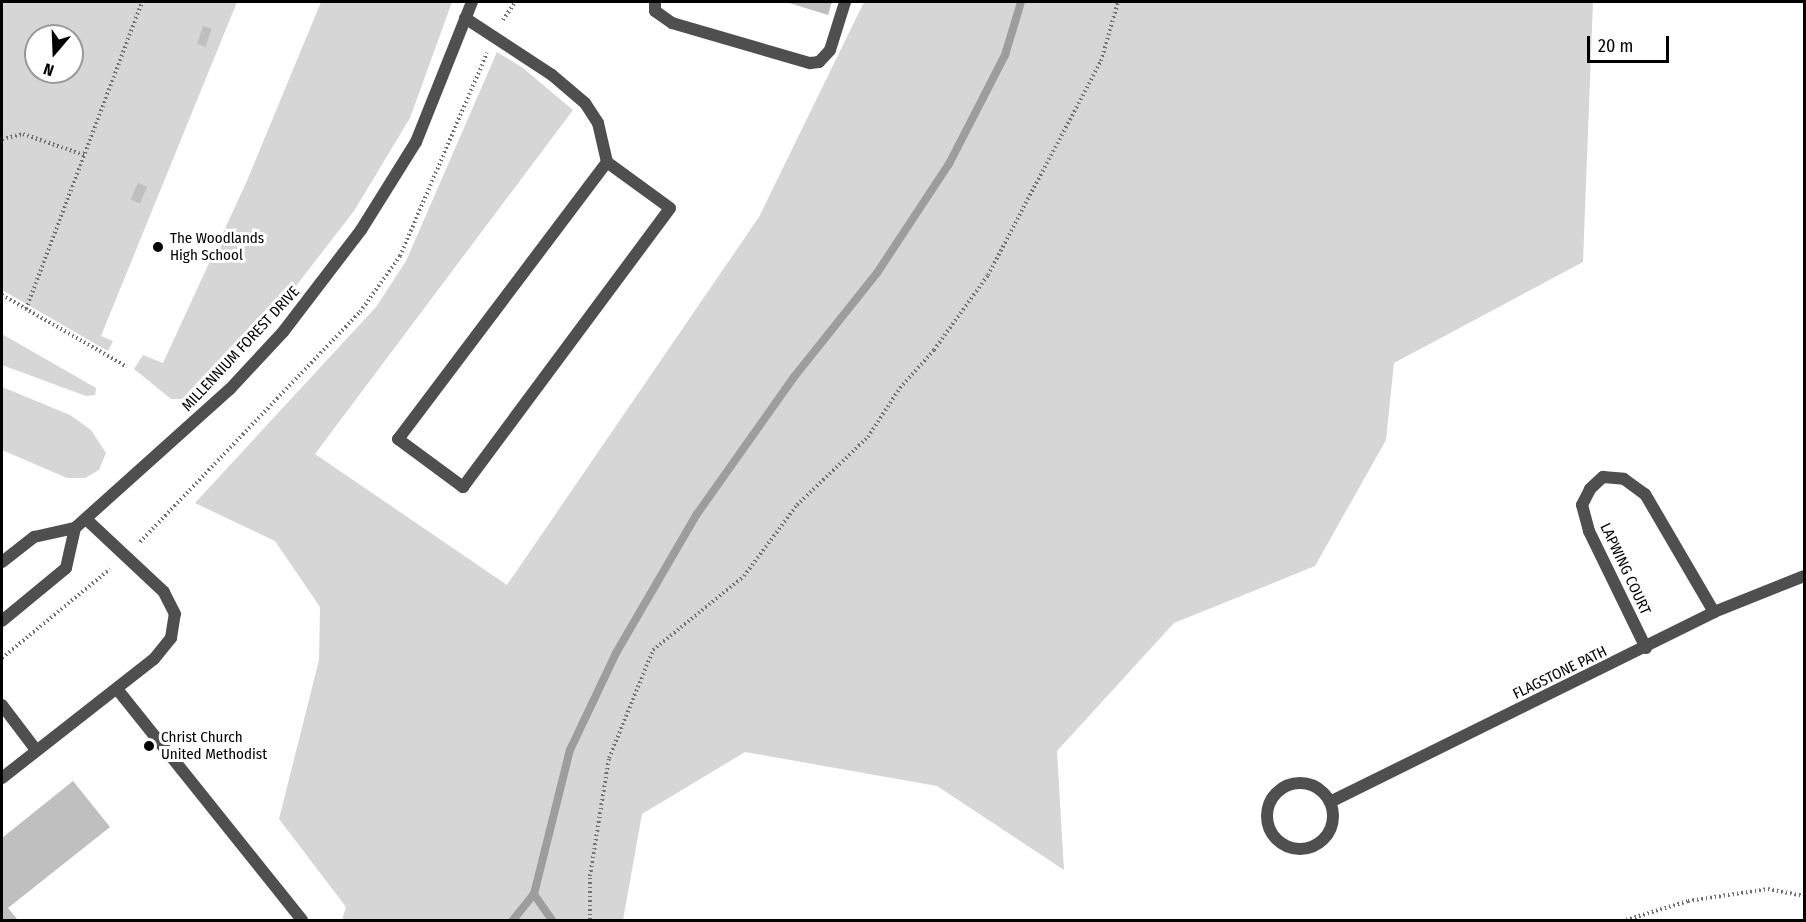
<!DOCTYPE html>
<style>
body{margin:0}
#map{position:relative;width:1806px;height:922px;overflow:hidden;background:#fff;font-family:"Fira Sans Condensed",sans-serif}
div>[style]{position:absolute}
.green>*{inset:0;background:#d6d6d6}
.stream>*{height:8px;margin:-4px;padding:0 4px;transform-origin:4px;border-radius:4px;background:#9d9d9d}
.building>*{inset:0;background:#bfbfbf;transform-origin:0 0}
.path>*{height:4px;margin-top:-2px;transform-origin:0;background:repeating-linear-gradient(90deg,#717171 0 1.5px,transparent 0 4.5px)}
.lane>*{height:12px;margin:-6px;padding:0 6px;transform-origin:6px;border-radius:6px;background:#4f4f4f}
.street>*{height:12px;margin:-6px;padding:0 6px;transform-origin:6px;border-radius:6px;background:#4f4f4f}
.street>.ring{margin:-6px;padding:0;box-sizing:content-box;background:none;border:12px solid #4f4f4f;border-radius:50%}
.dots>*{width:16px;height:16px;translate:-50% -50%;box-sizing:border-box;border:3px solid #fff;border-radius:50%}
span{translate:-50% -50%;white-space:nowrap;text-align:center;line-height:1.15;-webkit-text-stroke:6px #fff;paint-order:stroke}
.poi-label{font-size:15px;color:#000}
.left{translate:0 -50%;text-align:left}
.street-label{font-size:15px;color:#000}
.frame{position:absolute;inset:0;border:3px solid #000;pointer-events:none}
.north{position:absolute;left:24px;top:24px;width:60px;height:60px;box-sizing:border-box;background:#fff;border:2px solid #999;border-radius:50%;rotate:199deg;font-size:16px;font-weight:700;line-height:24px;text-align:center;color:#000}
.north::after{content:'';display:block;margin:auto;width:21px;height:27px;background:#000;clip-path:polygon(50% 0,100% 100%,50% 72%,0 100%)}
.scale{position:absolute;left:1587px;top:36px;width:82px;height:27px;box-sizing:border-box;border:3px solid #000;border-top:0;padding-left:8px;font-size:18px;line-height:21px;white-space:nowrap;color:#000;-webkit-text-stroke:4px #fff;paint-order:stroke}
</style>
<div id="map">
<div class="green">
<i style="clip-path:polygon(evenodd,2px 2px,237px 2px,101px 336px,113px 341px,108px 351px,2px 290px,2px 2px,36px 36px,72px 36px,72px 72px,36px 72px,36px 36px)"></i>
<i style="clip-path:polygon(321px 2px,452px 2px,410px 118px,354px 211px,258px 335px,198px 391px,185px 399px,171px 399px,134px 369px,143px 355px,163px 363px,246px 183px)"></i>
<i style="clip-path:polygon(864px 2px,1593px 2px,1583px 262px,1394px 363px,1386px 440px,1315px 566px,1174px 623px,1057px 751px,1064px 870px,937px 786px,745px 752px,642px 814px,623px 920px,342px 920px,346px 907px,279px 819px,319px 660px,320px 607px,275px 541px,195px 503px,376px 307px,406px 261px,497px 52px,523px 68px,573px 110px,315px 454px,507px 585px,759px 217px)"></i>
<i style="clip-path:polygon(2px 334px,96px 388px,95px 395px,86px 396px,2px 365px)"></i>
<i style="clip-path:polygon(2px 387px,70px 415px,91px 430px,106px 453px,99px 470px,85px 478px,67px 478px,2px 450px)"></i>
</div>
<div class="stream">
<i style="left:513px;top:920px;width:33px;rotate:-51deg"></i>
<i style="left:552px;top:920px;width:32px;rotate:-125deg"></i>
<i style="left:534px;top:894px;width:148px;rotate:-76deg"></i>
<i style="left:570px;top:750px;width:107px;rotate:-64.6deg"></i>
<i style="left:616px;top:653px;width:161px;rotate:-59.8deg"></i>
<i style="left:697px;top:514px;width:168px;rotate:-54.7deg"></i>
<i style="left:794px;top:377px;width:133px;rotate:-51.4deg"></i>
<i style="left:877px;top:273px;width:131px;rotate:-56.6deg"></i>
<i style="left:949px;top:164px;width:123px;rotate:-62.8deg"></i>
<i style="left:1005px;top:55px;width:55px;rotate:-73.2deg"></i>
</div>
<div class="building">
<i style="clip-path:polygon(786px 2px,832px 2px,828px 15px)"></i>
<i style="left:203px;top:26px;width:9px;height:19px;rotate:18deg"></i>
<i style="left:138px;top:183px;width:10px;height:18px;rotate:24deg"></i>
<i style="clip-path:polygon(73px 781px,110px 827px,8px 908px,18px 920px,2px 920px,2px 838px)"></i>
</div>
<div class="path">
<i style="left:503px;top:20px;width:22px;rotate:-56deg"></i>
<i style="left:2px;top:139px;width:22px;rotate:-13deg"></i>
<i style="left:23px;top:134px;width:65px;rotate:19deg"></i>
<i style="left:2px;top:295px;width:144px;rotate:29.9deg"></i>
<i style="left:26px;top:309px;width:328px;rotate:-69.3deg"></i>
<i style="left:140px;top:542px;width:318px;rotate:-46.3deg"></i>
<i style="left:360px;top:312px;width:69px;rotate:-54.5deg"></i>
<i style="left:400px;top:256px;width:221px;rotate:-66.8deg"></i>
<i style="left:2px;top:658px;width:140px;rotate:-39.5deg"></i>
<i style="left:590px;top:920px;width:44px;rotate:-90deg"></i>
<i style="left:590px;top:876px;width:120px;rotate:-80.9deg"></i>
<i style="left:609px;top:758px;width:117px;rotate:-67.8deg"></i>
<i style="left:653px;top:650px;width:117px;rotate:-39.1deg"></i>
<i style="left:744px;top:576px;width:89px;rotate:-53.3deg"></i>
<i style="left:797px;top:505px;width:98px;rotate:-43.8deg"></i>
<i style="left:868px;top:437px;width:59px;rotate:-56.9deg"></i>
<i style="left:900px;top:388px;width:51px;rotate:-48.2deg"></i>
<i style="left:934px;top:350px;width:92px;rotate:-54.2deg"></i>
<i style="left:988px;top:275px;width:242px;rotate:-62.2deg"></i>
<i style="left:1101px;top:61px;width:61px;rotate:-73.9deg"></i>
<i style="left:1626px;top:920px;width:65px;rotate:-17deg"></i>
<i style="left:1688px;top:901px;width:81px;rotate:-8.5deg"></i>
<i style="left:1768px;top:889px;width:37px;rotate:11deg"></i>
</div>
<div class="lane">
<i style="left:655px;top:2px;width:9px;rotate:90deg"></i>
<i style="left:655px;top:11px;width:21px;rotate:35deg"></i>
<i style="left:672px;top:23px;width:144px;rotate:16.2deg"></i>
<i style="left:810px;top:63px;width:9px;rotate:-6deg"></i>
<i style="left:819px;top:62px;width:16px;rotate:-47deg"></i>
<i style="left:830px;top:50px;width:50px;rotate:-72.6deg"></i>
<i style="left:465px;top:18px;width:104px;rotate:33.2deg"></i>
<i style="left:552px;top:75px;width:43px;rotate:40.3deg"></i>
<i style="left:585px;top:103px;width:24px;rotate:57deg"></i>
<i style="left:598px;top:123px;width:40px;rotate:77deg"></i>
<i style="left:607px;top:162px;width:347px;rotate:127deg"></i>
<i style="left:398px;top:439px;width:81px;rotate:36.4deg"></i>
<i style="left:463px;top:487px;width:347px;rotate:-53.4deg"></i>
<i style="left:670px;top:208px;width:78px;rotate:-143.9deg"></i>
<i style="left:117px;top:689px;width:296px;rotate:51.3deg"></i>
<i style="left:2px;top:705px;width:56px;rotate:52.9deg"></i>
<i style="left:2px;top:778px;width:193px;rotate:-38.1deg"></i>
<i style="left:154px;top:659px;width:27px;rotate:-51deg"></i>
<i style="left:171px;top:638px;width:24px;rotate:-81deg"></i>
<i style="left:175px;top:614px;width:25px;rotate:-117deg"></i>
<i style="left:164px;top:592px;width:107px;rotate:-136.9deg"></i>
</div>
<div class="street">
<i style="left:2px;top:562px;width:41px;rotate:-38deg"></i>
<i style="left:34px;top:537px;width:42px;rotate:-12.4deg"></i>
<i style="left:75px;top:528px;width:208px;rotate:-41.9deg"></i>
<i style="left:230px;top:389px;width:78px;rotate:-47.1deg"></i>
<i style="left:283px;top:332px;width:128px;rotate:-52.6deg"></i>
<i style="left:361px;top:230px;width:104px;rotate:-58deg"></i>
<i style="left:416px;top:142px;width:151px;rotate:-68.2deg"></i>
<i style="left:2px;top:621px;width:83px;rotate:-39.6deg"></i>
<i style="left:66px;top:568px;width:41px;rotate:-77.3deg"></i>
<i style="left:1646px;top:648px;width:130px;rotate:-116deg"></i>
<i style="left:1589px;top:531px;width:27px;rotate:-105deg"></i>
<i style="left:1582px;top:505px;width:18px;rotate:-63deg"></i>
<i style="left:1590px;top:489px;width:18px;rotate:-43deg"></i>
<i style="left:1603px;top:477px;width:21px;rotate:5deg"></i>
<i style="left:1624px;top:479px;width:26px;rotate:36deg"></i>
<i style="left:1645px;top:494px;width:137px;rotate:59.7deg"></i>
<i class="ring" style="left:1267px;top:783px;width:54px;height:54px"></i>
<i style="left:1330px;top:802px;width:428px;rotate:-26.3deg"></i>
<i style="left:1714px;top:612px;width:97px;rotate:-21.8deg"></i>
</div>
<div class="dots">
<i style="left:158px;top:247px;background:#000"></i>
<i style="left:149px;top:746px;background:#000"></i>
</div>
<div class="poi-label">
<span class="left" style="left:170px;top:247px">The Woodlands<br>High School</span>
<span class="left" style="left:161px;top:746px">Christ Church<br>United Methodist</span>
</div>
<div class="street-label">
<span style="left:241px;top:349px;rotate:-47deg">MILLENNIUM FOREST DRIVE</span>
<span style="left:1625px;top:569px;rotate:65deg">LAPWING COURT</span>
<span style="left:1560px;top:673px;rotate:-26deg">FLAGSTONE PATH</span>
</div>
<div class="frame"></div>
<div class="north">N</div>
<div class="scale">20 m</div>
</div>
